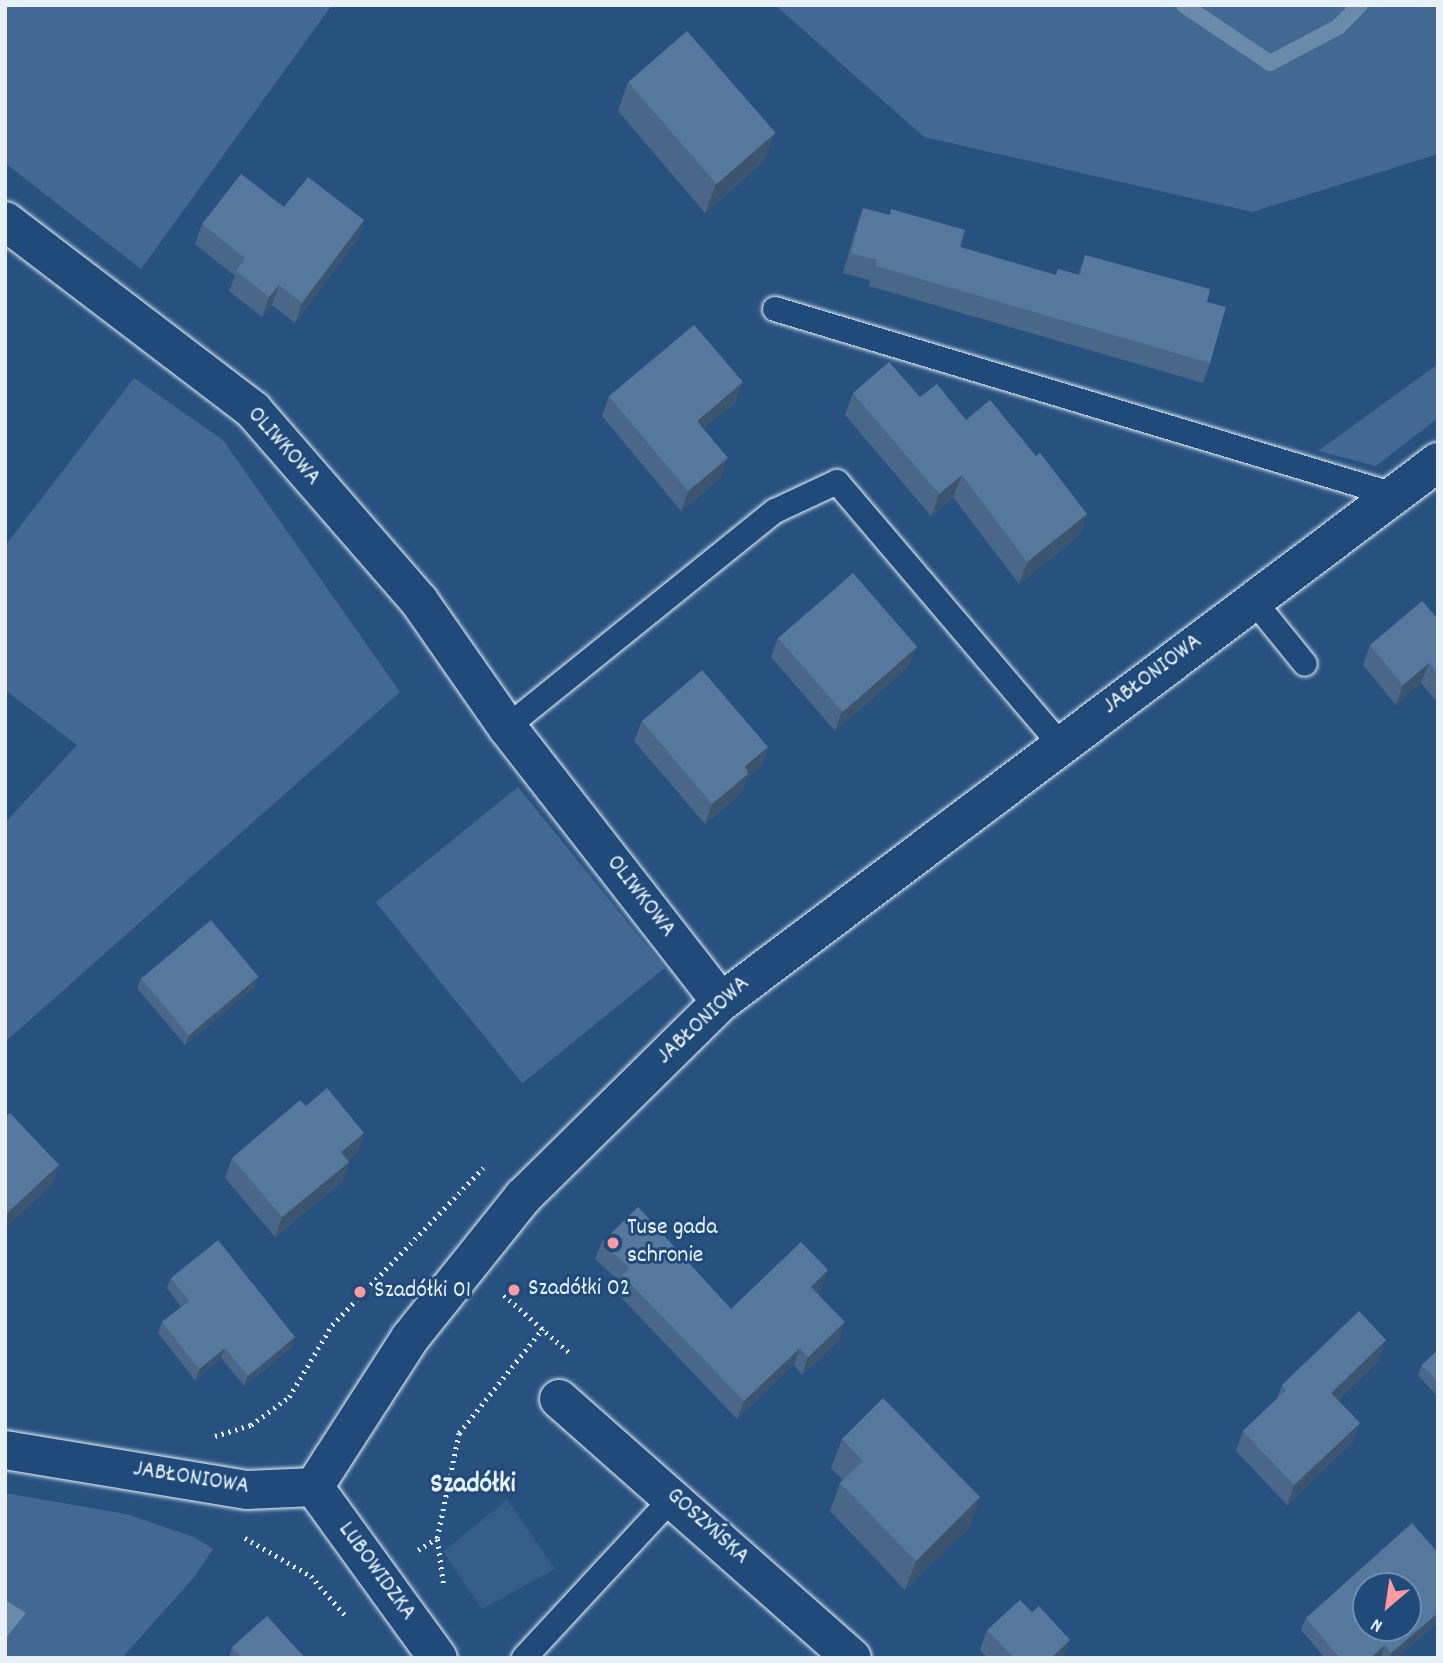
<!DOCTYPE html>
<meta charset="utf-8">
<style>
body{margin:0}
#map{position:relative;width:1443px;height:1663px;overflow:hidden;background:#27517f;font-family:Dekko,sans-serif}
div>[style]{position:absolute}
.built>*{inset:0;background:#355d88}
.green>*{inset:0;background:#436891;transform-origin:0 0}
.water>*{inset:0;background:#6b8aaa}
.stream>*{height:16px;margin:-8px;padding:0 8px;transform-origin:8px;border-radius:8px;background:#6b8aaa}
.path>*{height:4.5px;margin-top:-2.25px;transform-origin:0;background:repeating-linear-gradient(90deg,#e8f1f8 0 2px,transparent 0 7px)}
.roads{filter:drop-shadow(0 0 2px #e8f1f8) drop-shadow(0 0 2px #e8f1f8)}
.lane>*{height:24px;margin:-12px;padding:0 12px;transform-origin:12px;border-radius:12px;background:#1f4a7a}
.street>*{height:38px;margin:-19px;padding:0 19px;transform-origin:19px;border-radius:19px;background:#1f4a7a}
.secondary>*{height:38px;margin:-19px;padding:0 19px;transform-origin:19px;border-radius:19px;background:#1f4a7a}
.wall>*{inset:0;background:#4b6787}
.shaded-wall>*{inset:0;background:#3d546e}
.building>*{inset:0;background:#57789d;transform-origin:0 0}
.dots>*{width:19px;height:19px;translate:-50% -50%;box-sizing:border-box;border:4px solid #1f4a7a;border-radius:50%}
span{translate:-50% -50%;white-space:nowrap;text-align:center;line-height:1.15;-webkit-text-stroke:6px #1f4a7a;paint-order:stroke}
.street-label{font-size:24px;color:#e8f1f8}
.poi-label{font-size:24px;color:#e8f1f8}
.left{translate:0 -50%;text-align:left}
.quarter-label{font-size:28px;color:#e8f1f8;font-weight:700}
.frame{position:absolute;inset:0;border:7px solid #e8f1f8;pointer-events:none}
.north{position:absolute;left:1352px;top:1572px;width:70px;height:70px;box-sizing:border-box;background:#1f4a7a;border:2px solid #6f8dac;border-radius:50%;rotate:209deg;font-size:19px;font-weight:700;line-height:28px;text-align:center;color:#e8f1f8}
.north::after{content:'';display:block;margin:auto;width:24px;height:32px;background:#ff9aa2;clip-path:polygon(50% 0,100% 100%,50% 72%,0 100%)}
</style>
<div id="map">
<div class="built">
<i style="clip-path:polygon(507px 1499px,555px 1569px,482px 1609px,443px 1552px)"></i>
</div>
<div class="green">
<i style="clip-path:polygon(5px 5px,332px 5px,141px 269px,5px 163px)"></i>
<i style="clip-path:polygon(775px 5px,1438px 5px,1438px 154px,1252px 212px,924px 137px)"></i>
<i style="clip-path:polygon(1438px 364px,1438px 418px,1376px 466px,1318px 451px)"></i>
<i style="clip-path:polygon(134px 378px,223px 440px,400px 692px,5px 1042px,5px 823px,77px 745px,5px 690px,5px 546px)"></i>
<i style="left:518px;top:787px;width:233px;height:183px;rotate:51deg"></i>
<i style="clip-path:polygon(5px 1493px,126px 1514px,194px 1537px,213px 1549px,195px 1576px,122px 1658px,5px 1658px)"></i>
</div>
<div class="water">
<i style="clip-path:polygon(5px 1600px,26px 1613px,5px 1639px)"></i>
</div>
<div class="stream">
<i style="left:1184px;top:5px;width:104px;rotate:34deg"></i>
<i style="left:1270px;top:63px;width:77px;rotate:-27.9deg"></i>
<i style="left:1338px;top:27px;width:31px;rotate:-45deg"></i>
</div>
<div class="path">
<i style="left:504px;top:1295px;width:89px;rotate:41.4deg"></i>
<i style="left:215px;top:1436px;width:38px;rotate:-17deg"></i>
<i style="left:251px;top:1425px;width:47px;rotate:-36.4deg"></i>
<i style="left:289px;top:1397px;width:84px;rotate:-59.2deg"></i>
<i style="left:332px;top:1325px;width:218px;rotate:-46.1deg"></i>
<i style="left:245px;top:1538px;width:76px;rotate:29.9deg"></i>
<i style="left:311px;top:1576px;width:52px;rotate:48.9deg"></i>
<i style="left:418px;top:1550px;width:22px;rotate:-32deg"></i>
<i style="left:443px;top:1583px;width:45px;rotate:-97.6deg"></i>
<i style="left:437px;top:1538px;width:107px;rotate:-78.2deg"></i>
<i style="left:459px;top:1433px;width:134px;rotate:-51.3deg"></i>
</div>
<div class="roads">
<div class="lane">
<i style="left:775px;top:309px;width:646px;rotate:16.72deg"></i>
<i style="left:1253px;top:600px;width:82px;rotate:50.9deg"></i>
<i style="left:507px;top:727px;width:344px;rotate:-38.9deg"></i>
<i style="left:775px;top:511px;width:68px;rotate:-25.1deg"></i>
<i style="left:837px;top:482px;width:344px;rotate:49.6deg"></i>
<i style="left:524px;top:1658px;width:219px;rotate:-47.2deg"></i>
</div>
<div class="street">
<i style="left:5px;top:221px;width:312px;rotate:37.3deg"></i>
<i style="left:253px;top:410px;width:253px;rotate:49deg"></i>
<i style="left:419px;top:601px;width:154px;rotate:55.1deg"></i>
<i style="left:507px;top:727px;width:348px;rotate:52.1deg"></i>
<i style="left:559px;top:1399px;width:391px;rotate:41.5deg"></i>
</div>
<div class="secondary">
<i style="left:5px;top:1450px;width:245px;rotate:9.4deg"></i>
<i style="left:247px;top:1490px;width:67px;rotate:-2.6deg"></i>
<i style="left:314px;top:1487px;width:177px;rotate:-57.2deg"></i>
<i style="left:410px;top:1338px;width:181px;rotate:-51.3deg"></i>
<i style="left:523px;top:1197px;width:278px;rotate:-44.6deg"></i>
<i style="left:721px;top:1002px;width:898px;rotate:-36.98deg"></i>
<i style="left:314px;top:1487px;width:211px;rotate:54.1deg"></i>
</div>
</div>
<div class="wall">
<i style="clip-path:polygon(628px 82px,764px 161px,705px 213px,618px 111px)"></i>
<i style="clip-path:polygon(284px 207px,364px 220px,357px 240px,295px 323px,272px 305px,262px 317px,229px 291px,235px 276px,195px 244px,202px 224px)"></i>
<i style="clip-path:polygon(863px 208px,960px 247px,1056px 275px,1078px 275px,1085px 255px,1207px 302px,1210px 363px,1203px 383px,869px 286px,870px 280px,843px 273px,856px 228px)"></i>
<i style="clip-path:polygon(853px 393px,920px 397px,1036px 456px,1087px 514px,1079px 536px,1019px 584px,953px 497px,931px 516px,845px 415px)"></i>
<i style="clip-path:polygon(609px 396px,736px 402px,703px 429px,721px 478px,681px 511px,602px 416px)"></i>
<i style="clip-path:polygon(1438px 619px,1438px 703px,1421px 683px,1396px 705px,1363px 665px,1370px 645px)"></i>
<i style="clip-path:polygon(778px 637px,909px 666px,835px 731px,771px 657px)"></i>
<i style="clip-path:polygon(642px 721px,768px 747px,761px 767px,746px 779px,741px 794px,705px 824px,634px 741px)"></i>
<i style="clip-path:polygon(141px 978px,255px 987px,185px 1045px,137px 988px)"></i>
<i style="clip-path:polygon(306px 1106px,364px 1133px,357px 1153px,348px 1160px,349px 1162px,342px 1182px,275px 1237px,225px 1178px,232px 1158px)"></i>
<i style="clip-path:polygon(602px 1242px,731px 1309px,822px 1288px,817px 1293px,839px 1340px,802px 1375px,794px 1365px,737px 1419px,616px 1292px,620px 1282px,595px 1259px)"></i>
<i style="clip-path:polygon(171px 1278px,292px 1348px,244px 1386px,221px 1358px,195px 1380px,158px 1333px,162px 1322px,181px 1307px,167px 1288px)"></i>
<i style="clip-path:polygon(1386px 1340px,1379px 1360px,1338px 1400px,1360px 1423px,1352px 1442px,1287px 1505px,1236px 1451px,1243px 1431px,1277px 1399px,1282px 1385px)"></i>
<i style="clip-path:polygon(1438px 1350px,1438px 1397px,1418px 1375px,1422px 1365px)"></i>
<i style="clip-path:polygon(842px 1439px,970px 1526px,905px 1590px,830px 1511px,840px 1483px,843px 1480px,831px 1468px)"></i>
<i style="clip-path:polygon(1306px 1618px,1438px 1622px,1396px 1658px,1325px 1658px,1301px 1630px)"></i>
<i style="clip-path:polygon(987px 1630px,1063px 1658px,987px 1658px,980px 1650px)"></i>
<i style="clip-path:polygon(232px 1647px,305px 1658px,229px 1658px)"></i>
</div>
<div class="shaded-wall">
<i style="clip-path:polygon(775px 133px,764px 161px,705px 213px,716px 184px)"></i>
<i style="clip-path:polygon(364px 220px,357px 240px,295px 323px,302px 303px)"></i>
<i style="clip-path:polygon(279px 285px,272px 305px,262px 317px,269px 297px)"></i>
<i style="clip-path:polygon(743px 382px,736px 402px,689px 441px,697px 421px)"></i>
<i style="clip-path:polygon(728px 458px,721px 478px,681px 511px,688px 491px)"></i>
<i style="clip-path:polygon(962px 475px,953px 497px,931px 516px,939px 494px)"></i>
<i style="clip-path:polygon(1087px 514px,1079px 536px,1019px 584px,1027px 562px)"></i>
<i style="clip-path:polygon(917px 647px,909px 666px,835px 731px,842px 711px)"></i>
<i style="clip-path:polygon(1429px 663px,1421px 683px,1396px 705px,1403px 685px)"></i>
<i style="clip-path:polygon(768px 747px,761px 767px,746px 779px,741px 794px,705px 824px,712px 804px,745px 766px)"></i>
<i style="clip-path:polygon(258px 977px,255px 987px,185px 1045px,189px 1035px)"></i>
<i style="clip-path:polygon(364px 1133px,357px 1153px,334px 1172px,341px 1152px)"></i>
<i style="clip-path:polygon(349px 1162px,342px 1182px,275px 1237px,282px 1217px)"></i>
<i style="clip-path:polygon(59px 1165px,52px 1185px,5px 1228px,5px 1215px)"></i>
<i style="clip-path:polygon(828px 1270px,822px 1288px,805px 1304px,811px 1287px)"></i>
<i style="clip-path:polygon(845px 1322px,839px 1340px,802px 1375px,808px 1357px)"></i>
<i style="clip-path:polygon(295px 1337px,292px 1348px,244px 1386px,248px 1376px)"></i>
<i style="clip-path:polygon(1386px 1340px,1379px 1360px,1324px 1413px,1331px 1393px)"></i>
<i style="clip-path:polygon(225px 1348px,221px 1358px,195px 1380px,199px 1369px)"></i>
<i style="clip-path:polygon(800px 1348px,794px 1365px,737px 1419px,744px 1401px)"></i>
<i style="clip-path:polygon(1360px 1423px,1352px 1442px,1287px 1505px,1294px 1485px)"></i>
<i style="clip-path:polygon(980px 1497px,970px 1526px,905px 1590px,916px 1561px)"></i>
<i style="clip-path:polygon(1438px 1613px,1438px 1622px,1396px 1658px,1390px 1658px,1391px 1653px)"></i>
<i style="clip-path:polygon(1070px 1640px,1063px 1658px,1051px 1658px)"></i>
<i style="clip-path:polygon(1385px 1645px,1381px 1658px,1370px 1658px)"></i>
</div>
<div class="building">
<i style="left:687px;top:31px;width:135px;height:78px;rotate:49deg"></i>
<i style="clip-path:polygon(241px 174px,284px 207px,308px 177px,364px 220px,302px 303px,279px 285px,269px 297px,236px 271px,245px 258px,202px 224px)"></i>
<i style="clip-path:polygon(863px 208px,890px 215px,891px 209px,965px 230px,960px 247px,1056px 275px,1058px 269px,1080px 275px,1085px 255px,1210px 289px,1207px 302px,1226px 307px,1210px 363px,876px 266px,877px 260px,851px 253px)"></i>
<i style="clip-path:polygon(694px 325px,743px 382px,697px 421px,728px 458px,688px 491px,609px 396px)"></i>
<i style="clip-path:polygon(889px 362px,920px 397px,937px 384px,966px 420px,990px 400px,1036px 456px,1040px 453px,1087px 514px,1027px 562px,962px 475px,939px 494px,853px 393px)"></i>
<i style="left:853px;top:573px;width:98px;height:99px;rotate:49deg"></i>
<i style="clip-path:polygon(1422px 601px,1438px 619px,1438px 674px,1429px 663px,1403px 685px,1370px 645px)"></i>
<i style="clip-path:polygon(702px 670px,768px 747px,745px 766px,748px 774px,712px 804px,642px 721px)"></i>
<i style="left:211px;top:920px;width:74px;height:91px;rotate:50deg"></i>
<i style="clip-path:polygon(327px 1088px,364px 1133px,341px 1152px,349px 1162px,282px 1217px,232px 1158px,300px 1100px,306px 1106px)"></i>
<i style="clip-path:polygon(10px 1113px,59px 1165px,5px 1215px,5px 1117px)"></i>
<i style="clip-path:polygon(638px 1207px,731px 1309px,801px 1242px,828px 1270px,811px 1287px,845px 1322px,808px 1357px,800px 1348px,744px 1401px,622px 1275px,629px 1268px,602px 1242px)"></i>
<i style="clip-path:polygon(218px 1240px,295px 1337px,248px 1376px,225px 1348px,199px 1369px,162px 1322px,189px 1301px,171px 1278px)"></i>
<i style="clip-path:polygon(1359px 1311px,1386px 1340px,1331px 1393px,1360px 1423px,1294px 1485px,1243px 1431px,1286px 1390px,1282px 1385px)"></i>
<i style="clip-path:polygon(1438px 1350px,1438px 1383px,1422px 1365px)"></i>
<i style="clip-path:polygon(883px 1398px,980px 1497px,916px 1561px,840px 1483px,863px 1461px,842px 1439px)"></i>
<i style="clip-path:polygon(evenodd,1412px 1523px,1438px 1553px,1438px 1613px,1391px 1653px,1385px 1645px,1370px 1658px,1340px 1658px,1306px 1618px,1412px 1523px,1366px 1586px,1408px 1586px,1408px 1628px,1366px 1628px,1366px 1586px)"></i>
<i style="clip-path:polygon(1020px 1600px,1032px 1612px,1039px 1606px,1070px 1640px,1051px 1658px,1014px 1658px,987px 1630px)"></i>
<i style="clip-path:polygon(267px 1616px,305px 1658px,242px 1658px,232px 1647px)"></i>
</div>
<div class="dots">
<i style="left:613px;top:1243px;background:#ff9aa2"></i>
<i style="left:514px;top:1290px;background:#ff9aa2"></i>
<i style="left:360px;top:1292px;background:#ff9aa2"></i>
</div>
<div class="street-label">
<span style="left:283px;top:447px;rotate:48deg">OLIWKOWA</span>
<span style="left:1153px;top:675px;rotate:-37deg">JABŁONIOWA</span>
<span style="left:640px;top:897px;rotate:52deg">OLIWKOWA</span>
<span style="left:704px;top:1021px;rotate:-43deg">JABŁONIOWA</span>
<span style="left:191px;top:1479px;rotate:9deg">JABŁONIOWA</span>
<span style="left:707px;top:1527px;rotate:42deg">GOSZYŃSKA</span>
<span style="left:376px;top:1572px;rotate:54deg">LUBOWIDZKA</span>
</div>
<div class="poi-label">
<span class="left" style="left:627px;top:1243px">Tuse gada<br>schronie</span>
<span class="left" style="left:528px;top:1290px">Szadółki 02</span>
<span class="left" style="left:374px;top:1292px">Szadółki 01</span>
</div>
<div class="quarter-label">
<span style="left:473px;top:1486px">Szadółki</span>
</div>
<div class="frame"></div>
<div class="north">N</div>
</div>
